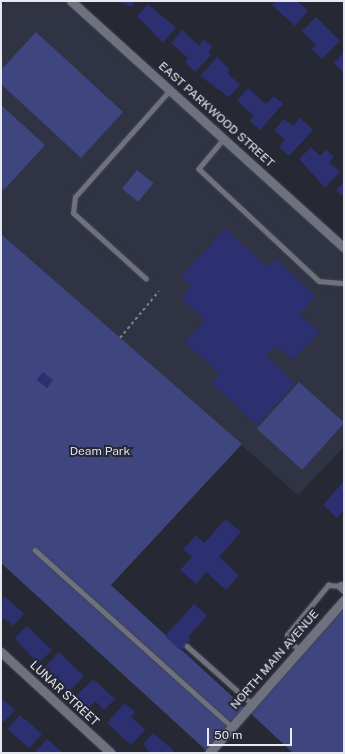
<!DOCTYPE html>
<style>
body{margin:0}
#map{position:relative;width:345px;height:754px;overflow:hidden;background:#262833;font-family:"Public Sans",sans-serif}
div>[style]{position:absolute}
.built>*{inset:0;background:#303343}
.green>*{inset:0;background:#3f457f;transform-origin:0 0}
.building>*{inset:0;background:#2c2f70;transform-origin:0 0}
.path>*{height:2px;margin-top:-1px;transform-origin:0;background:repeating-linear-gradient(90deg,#7d7e88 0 3px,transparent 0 6px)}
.roads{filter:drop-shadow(0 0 1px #43454e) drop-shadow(0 0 1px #43454e)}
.lane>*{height:4.5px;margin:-2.25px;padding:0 2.25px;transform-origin:2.25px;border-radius:2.25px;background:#6e717e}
.street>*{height:9px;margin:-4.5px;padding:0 4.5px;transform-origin:4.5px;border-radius:4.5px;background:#6e717e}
span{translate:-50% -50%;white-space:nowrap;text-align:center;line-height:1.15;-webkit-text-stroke:4px #262833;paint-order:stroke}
.street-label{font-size:12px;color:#e7e8f0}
.park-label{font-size:12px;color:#dadef2}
.frame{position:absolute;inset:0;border:2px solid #e7e8f0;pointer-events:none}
.scale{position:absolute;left:207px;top:728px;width:85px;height:18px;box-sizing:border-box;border:2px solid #e7e8f0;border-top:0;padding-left:5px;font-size:12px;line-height:14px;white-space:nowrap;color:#e7e8f0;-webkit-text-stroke:3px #262833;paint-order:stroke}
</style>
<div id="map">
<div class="built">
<i style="clip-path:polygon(6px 1px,71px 1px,344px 248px,344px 447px,298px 495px,1px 234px,1px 7px)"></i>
</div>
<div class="green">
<i style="clip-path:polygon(36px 32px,123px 112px,81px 158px,1px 84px,1px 70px)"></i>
<i style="clip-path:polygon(1px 105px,45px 145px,4px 190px,1px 187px)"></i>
<i style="left:137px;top:170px;width:21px;height:24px;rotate:39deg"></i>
<i style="clip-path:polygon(1px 234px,242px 444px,111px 585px,247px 710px,344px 600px,344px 753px,293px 753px,247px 710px,209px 753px,1px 563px)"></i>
<i style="left:299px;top:382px;width:61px;height:63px;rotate:42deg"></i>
</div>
<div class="building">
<i style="clip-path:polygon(118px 1px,136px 1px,130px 7px)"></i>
<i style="clip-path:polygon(276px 1px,297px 1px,308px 11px,295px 26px,272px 5px)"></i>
<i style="clip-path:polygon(148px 4px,176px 28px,163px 43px,137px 16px)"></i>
<i style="clip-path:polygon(316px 17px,340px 41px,322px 59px,311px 49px,316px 45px,302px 31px)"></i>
<i style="clip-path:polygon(182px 30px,199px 45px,204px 39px,212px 47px,208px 52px,211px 55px,195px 72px,185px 62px,188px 58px,171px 43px)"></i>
<i style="clip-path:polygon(344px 52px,344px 73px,334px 63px)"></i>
<i style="clip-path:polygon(217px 57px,230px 70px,227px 73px,240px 85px,229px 97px,200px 76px)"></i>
<i style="clip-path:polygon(248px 88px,266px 104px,274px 96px,283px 104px,260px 130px,250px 121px,254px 116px,237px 100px)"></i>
<i style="clip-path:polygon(300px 118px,313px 130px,289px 156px,279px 147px,285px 140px,274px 130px,284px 119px,293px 126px)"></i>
<i style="clip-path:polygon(311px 147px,320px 156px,326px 150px,334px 157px,329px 162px,340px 172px,325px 188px,299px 159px)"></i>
<i style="clip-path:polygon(344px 181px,344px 197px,336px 190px)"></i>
<i style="clip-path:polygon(225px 229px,267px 267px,275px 258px,316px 296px,299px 314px,319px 332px,293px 360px,276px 345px,265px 356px,295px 383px,257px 425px,212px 383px,220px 374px,185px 342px,205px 320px,181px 298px,192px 286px,181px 276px)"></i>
<i style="left:43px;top:372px;width:13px;height:10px;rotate:39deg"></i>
<i style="clip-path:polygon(344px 481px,344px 510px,337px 518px,323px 505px)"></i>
<i style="clip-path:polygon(226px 519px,241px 532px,219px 557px,239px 575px,226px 590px,206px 572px,196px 584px,180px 570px,192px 557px,183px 549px,196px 535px,204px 543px)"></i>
<i style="clip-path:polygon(3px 595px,24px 614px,13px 626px,4px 618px,1px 621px)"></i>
<i style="clip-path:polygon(194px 604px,207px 616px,188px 637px,191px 639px,181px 651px,165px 636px)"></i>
<i style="clip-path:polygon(27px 626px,52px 650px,38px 664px,15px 638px)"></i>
<i style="left:59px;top:652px;width:35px;height:22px;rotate:44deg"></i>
<i style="clip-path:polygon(93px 679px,115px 699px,104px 710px,95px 701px,89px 708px,76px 696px)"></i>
<i style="clip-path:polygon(1px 698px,15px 710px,4px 722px,1px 719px)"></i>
<i style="clip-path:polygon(124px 703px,135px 712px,131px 717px,145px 730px,131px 745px,107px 723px)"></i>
<i style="left:20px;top:715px;width:29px;height:19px;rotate:41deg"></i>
<i style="clip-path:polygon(153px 733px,174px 751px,172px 753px,150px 753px,143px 744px)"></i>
<i style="clip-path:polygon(47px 739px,63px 753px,38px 753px,36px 751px)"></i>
</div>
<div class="path">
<i style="left:120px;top:338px;width:61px;rotate:-50.3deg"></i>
</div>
<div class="roads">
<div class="lane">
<i style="left:224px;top:139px;width:39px;rotate:130deg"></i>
<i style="left:199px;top:169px;width:164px;rotate:43deg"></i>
<i style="left:319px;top:281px;width:25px;rotate:5deg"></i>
<i style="left:146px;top:279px;width:98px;rotate:-137.9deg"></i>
<i style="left:73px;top:213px;width:16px;rotate:-83deg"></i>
<i style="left:75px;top:197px;width:143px;rotate:-48.4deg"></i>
<i style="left:35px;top:550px;width:265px;rotate:41.9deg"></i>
<i style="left:187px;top:646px;width:87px;rotate:41.7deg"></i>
<i style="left:300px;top:651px;width:16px;rotate:-137deg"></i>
<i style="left:288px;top:640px;width:5px;rotate:-101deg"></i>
<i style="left:287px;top:635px;width:65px;rotate:-50.6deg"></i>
<i style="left:328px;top:585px;width:13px;rotate:4deg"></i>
</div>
<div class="street">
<i style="left:71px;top:1px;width:368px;rotate:42.1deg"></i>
<i style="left:341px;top:586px;width:4px;rotate:45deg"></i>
<i style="left:1px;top:652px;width:149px;rotate:42.6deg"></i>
<i style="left:209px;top:753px;width:204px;rotate:-48.6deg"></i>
</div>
</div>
<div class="street-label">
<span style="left:216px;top:115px;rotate:42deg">EAST PARKWOOD STREET</span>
<span style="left:275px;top:660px;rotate:-49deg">NORTH MAIN AVENUE</span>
<span style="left:64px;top:694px;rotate:43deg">LUNAR STREET</span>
</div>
<div class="park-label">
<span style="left:100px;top:452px">Deam Park</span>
</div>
<div class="frame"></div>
<div class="scale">50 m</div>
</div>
